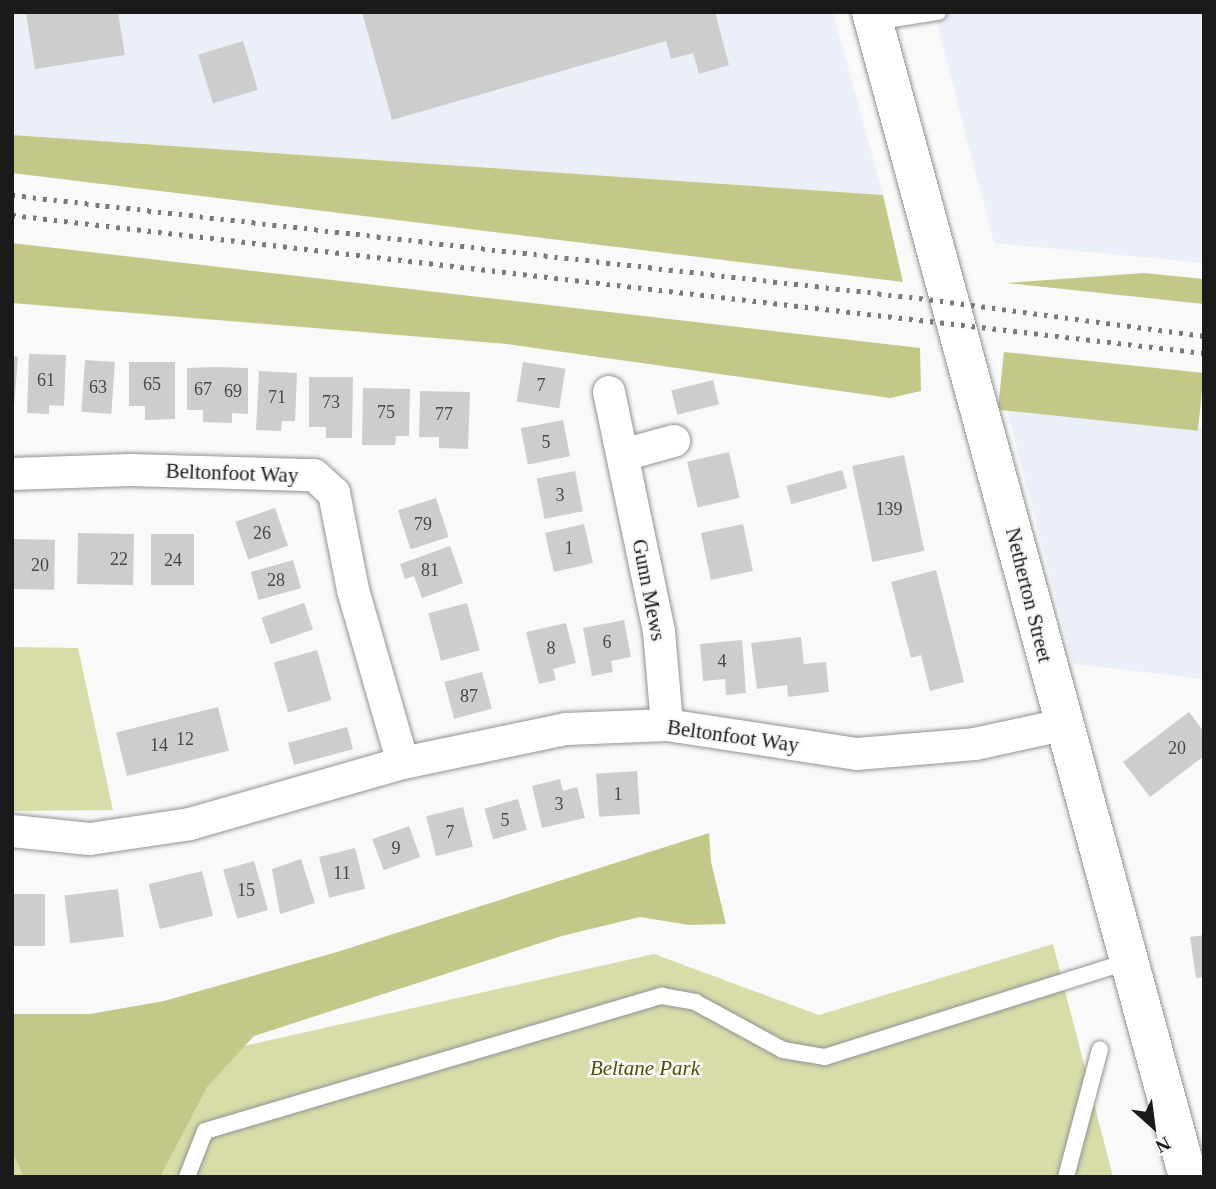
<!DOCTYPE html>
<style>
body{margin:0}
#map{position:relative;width:1216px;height:1189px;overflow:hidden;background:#f9f9fa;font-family:Georgia,serif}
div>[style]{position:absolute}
.built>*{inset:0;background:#ebeff7}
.green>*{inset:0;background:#d7dca9}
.forest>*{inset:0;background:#c3c888;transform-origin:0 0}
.building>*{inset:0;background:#cdcdce;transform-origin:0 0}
.roads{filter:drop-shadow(0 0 2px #919293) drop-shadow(0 0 2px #919293)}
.service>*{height:16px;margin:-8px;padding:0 8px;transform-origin:8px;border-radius:8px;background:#fff}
.minor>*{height:32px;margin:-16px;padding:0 16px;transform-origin:16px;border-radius:16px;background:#fff}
.tertiary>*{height:38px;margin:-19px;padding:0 19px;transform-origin:19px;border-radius:19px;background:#fff}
.rail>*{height:5px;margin-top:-2.5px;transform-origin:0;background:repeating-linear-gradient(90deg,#797979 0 3.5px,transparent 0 10.5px)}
span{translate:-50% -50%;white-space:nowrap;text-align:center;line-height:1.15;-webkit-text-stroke:5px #f9f9fa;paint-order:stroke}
.number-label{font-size:18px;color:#474747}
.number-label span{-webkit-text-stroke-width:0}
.street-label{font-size:21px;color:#1a1a1a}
.park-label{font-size:21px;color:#4e5002;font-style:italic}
.frame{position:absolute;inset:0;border:14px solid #1a1a1a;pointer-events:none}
.north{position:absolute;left:1118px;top:1091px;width:70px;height:70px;-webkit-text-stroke:5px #f9f9fa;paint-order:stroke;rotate:152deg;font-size:19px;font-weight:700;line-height:28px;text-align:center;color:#1a1a1a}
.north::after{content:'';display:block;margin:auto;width:24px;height:32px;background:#1a1a1a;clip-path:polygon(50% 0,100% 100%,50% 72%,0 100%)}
</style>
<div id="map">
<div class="built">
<i style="clip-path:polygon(12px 12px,833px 12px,883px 195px,12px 135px)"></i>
<i style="clip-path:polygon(934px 12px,1204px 12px,1204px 263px,994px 243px)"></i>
<i style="clip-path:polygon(1007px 410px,1204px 428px,1204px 679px,1073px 664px)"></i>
</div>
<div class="green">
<i style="clip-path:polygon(12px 647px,78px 648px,113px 810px,12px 811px)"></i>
<i style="clip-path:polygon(1053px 944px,1113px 1177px,12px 1177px,12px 1041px,177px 1061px,654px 954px,819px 1015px)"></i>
</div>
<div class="forest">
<i style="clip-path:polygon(12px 135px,883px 195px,903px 282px,12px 173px)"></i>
<i style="clip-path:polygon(12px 243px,920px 348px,921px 391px,890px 398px,507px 344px,12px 303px)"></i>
<i style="clip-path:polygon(1144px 273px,1204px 279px,1204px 304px,1006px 283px)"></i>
<i style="left:1004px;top:352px;width:201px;height:58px;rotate:6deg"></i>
<i style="clip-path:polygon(709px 833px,711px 862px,726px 924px,689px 925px,640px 917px,562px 936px,254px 1036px,207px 1087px,160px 1177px,24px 1177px,12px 1151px,12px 1014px,90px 1014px,164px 1001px,337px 952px)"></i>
</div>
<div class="building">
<i style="clip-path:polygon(26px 12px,118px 12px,125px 55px,35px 69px)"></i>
<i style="clip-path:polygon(362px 12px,715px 12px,729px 65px,699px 74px,693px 53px,671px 59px,666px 41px,392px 120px)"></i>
<i style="left:243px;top:41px;width:51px;height:47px;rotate:73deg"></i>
<i style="clip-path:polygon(29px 354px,66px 355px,64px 406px,49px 405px,49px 414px,27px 413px)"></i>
<i style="clip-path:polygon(12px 356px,18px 357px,14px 406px,12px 406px)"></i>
<i style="left:85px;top:360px;width:30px;height:52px;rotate:4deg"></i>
<i style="clip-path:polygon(129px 362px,175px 362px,175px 419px,145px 420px,145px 406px,129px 406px)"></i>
<i style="left:523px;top:362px;width:43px;height:40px;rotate:9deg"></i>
<i style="clip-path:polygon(218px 367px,248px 368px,248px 414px,232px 413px,232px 423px,203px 422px,203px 410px,187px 410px,187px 368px)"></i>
<i style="clip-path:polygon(259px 371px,297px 373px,295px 421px,282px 421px,281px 431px,256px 430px)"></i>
<i style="clip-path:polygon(309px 377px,353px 377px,352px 438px,326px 438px,326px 427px,309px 427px)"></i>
<i style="left:713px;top:380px;width:25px;height:43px;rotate:76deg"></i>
<i style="clip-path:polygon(363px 388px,410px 389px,409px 436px,396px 436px,395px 445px,362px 445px)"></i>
<i style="clip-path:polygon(420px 391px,470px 392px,468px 449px,439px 448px,439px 437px,419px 437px)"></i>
<i style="left:563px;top:420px;width:37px;height:43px;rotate:79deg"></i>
<i style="left:729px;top:452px;width:47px;height:43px;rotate:77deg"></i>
<i style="left:904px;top:455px;width:98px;height:53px;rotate:78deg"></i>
<i style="left:842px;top:470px;width:19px;height:58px;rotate:74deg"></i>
<i style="left:575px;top:471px;width:41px;height:39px;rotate:79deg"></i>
<i style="left:436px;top:498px;width:41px;height:40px;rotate:72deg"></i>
<i style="left:275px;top:508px;width:40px;height:42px;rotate:71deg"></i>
<i style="left:584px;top:524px;width:40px;height:40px;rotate:77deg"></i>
<i style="left:743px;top:524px;width:48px;height:43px;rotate:78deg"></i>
<i style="left:78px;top:533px;width:56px;height:51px;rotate:1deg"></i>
<i style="left:151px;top:534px;width:43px;height:51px"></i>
<i style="left:12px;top:539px;width:43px;height:50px;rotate:1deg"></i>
<i style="clip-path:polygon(450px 546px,463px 583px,422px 598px,414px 576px,405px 579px,400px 564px)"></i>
<i style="left:293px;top:560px;width:29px;height:44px;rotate:74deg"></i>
<i style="clip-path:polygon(936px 570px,964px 682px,930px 691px,921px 655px,911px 658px,891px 582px)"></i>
<i style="left:304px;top:603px;width:28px;height:45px;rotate:71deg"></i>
<i style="left:467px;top:603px;width:49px;height:40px;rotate:75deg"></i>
<i style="clip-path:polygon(624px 620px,631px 657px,611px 661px,613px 672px,592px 676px,583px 628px)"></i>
<i style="clip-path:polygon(566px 623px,576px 663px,553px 669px,556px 680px,539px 684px,526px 632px)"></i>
<i style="clip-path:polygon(801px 637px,804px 664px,826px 662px,829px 692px,788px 697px,787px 685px,757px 689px,751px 643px)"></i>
<i style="clip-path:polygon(742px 640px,746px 693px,726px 695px,725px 679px,703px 681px,700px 644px)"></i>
<i style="left:317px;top:650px;width:52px;height:45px;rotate:74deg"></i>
<i style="left:482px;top:672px;width:38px;height:39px;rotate:75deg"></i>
<i style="left:218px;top:707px;width:45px;height:105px;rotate:76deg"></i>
<i style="clip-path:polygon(1189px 712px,1204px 732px,1204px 756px,1150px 797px,1123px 762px)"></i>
<i style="left:347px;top:727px;width:23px;height:61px;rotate:75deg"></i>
<i style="left:637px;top:771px;width:43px;height:41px;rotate:86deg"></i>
<i style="clip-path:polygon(560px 779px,563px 791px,577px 787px,585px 818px,542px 828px,532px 786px)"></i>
<i style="left:518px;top:799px;width:32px;height:35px;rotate:74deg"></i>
<i style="left:463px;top:807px;width:41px;height:38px;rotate:76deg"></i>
<i style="left:409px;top:826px;width:33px;height:39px;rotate:70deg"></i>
<i style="left:355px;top:848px;width:42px;height:37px;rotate:76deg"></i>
<i style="clip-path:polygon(301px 859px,315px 903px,280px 914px,272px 869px)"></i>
<i style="left:254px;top:861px;width:51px;height:32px;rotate:74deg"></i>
<i style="left:202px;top:871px;width:46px;height:55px;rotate:76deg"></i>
<i style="left:118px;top:889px;width:48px;height:54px;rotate:83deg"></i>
<i style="left:12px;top:894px;width:33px;height:52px"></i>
<i style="clip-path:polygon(1204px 935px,1204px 977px,1196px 978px,1190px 937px)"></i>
</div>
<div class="roads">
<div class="service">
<i style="left:874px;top:22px;width:65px;rotate:-8.9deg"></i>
<i style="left:187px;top:1177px;width:49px;rotate:-68.6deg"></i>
<i style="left:205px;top:1131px;width:477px;rotate:-16.5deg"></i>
<i style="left:662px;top:996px;width:34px;rotate:10deg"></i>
<i style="left:695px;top:1002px;width:100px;rotate:28.6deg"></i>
<i style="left:783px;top:1050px;width:43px;rotate:9.5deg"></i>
<i style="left:825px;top:1057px;width:319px;rotate:-17.5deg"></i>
<i style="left:1066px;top:1177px;width:132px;rotate:-75.1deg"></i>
</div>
<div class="minor">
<i style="left:609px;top:392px;width:244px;rotate:78.2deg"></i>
<i style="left:659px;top:631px;width:94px;rotate:85.1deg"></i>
<i style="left:623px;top:455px;width:53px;rotate:-15.4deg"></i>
<i style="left:12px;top:474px;width:118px;rotate:-1.9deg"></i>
<i style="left:130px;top:470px;width:184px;rotate:1.6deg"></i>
<i style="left:314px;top:475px;width:27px;rotate:42deg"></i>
<i style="left:334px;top:493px;width:99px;rotate:78.9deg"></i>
<i style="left:353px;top:590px;width:180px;rotate:73.9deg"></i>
<i style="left:12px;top:831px;width:78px;rotate:5.9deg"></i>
<i style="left:90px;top:839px;width:101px;rotate:-8.5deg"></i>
<i style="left:190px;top:824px;width:222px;rotate:-16deg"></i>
<i style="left:403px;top:763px;width:167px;rotate:-11.8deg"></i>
<i style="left:566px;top:729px;width:101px;rotate:-2.3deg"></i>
<i style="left:667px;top:725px;width:192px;rotate:8.7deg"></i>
<i style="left:857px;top:754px;width:118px;rotate:-4.8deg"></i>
<i style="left:975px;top:744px;width:90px;rotate:-12.2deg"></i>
</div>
<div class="tertiary">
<i style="left:871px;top:12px;width:1207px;rotate:74.78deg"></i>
</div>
</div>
<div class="rail">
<i style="left:12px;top:195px;width:913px;rotate:6.48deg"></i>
<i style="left:919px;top:298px;width:288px;rotate:7.6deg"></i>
<i style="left:12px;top:215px;width:1200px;rotate:6.6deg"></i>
</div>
<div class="number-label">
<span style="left:46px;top:380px">61</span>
<span style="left:152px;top:384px">65</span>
<span style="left:541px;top:385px">7</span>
<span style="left:98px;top:387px">63</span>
<span style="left:203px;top:389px">67</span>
<span style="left:233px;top:391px">69</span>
<span style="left:277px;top:397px">71</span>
<span style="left:331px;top:402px">73</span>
<span style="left:386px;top:412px">75</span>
<span style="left:444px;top:414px">77</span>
<span style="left:546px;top:442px">5</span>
<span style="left:560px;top:495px">3</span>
<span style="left:889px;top:509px">139</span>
<span style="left:423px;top:524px">79</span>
<span style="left:262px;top:533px">26</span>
<span style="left:569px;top:548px">1</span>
<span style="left:119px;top:559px">22</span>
<span style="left:173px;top:560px">24</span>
<span style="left:40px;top:565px">20</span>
<span style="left:430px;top:570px">81</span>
<span style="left:276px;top:580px">28</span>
<span style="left:607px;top:642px">6</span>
<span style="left:551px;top:648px">8</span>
<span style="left:722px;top:661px">4</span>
<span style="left:469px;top:696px">87</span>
<span style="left:185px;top:739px">12</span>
<span style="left:159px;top:745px">14</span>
<span style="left:1177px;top:748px">20</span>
<span style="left:618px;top:794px">1</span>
<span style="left:559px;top:804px">3</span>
<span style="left:505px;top:820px">5</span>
<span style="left:450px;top:832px">7</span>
<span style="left:396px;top:848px">9</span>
<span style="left:342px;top:873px">11</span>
<span style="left:246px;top:890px">15</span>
</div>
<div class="street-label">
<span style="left:232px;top:473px;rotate:2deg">Beltonfoot Way</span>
<span style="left:649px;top:590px;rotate:79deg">Gunn Mews</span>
<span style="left:1029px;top:595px;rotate:76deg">Netherton Street</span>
<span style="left:733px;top:736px;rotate:8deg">Beltonfoot Way</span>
</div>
<div class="park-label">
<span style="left:645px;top:1068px">Beltane Park</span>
</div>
<div class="frame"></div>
<div class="north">N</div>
</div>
